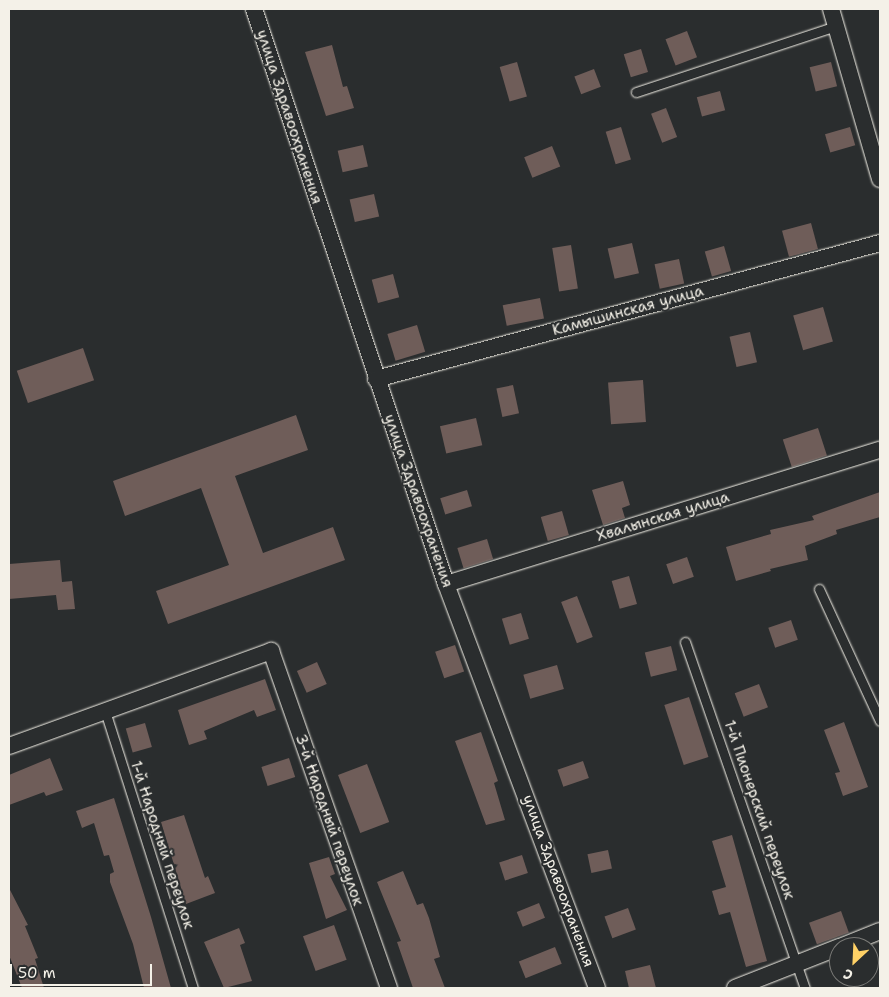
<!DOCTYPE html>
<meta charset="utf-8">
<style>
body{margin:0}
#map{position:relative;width:889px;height:997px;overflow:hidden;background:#2a2d2e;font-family:"Shantell Sans",sans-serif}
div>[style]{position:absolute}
.building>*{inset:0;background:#6f5d59;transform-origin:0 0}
.roads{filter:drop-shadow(0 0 1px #f4f1e8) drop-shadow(0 0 1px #f4f1e8)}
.service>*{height:9px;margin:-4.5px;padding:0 4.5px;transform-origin:4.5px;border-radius:4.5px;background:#2a2d2e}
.minor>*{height:16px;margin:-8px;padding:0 8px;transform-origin:8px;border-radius:8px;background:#2a2d2e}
span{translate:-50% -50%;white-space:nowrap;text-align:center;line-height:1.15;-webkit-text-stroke:4px #2a2d2e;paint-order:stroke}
.street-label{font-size:15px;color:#f4f1e8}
.frame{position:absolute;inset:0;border:10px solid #f4f1e8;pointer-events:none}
.north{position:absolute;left:829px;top:937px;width:50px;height:50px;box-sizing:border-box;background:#2a2d2e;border:1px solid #7b7b78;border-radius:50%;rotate:205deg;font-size:14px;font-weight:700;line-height:20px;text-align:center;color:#f4f1e8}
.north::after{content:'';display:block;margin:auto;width:18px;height:22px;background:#ffd166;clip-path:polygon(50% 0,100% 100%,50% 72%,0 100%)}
.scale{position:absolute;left:10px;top:964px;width:142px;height:22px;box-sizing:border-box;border:2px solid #f4f1e8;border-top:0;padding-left:6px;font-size:15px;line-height:18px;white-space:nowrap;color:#f4f1e8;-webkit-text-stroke:4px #2a2d2e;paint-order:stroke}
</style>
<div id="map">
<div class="building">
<i style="left:687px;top:31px;width:28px;height:23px;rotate:69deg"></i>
<i style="clip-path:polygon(332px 45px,343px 87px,347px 86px,354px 108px,326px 116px,305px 52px)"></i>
<i style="left:641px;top:49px;width:24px;height:18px;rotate:73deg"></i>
<i style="left:517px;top:62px;width:36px;height:18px;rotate:74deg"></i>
<i style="left:831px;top:62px;width:25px;height:22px;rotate:76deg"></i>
<i style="left:594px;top:69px;width:19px;height:21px;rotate:69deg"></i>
<i style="left:720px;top:91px;width:20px;height:24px;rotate:75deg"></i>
<i style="left:666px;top:108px;width:31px;height:16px;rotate:69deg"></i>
<i style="left:621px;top:127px;width:34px;height:16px;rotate:73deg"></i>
<i style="left:850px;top:127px;width:19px;height:26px;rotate:74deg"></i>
<i style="left:363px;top:145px;width:22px;height:26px;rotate:77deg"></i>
<i style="left:552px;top:146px;width:22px;height:30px;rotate:68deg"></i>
<i style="left:374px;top:194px;width:23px;height:25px;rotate:77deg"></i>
<i style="left:811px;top:223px;width:27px;height:30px;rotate:75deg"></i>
<i style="left:632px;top:243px;width:31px;height:25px;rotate:77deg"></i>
<i style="left:571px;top:245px;width:44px;height:19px;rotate:81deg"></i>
<i style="left:724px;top:246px;width:26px;height:20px;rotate:74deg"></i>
<i style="left:679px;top:259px;width:25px;height:25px;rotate:78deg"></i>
<i style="left:393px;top:274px;width:24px;height:22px;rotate:75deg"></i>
<i style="left:540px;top:298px;width:21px;height:38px;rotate:79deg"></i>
<i style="left:823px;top:307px;width:36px;height:31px;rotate:74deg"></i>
<i style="left:417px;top:325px;width:28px;height:31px;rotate:73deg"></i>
<i style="left:750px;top:332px;width:31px;height:21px;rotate:77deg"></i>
<i style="left:83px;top:348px;width:34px;height:70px;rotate:71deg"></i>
<i style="left:643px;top:380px;width:42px;height:35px;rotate:86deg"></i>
<i style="left:513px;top:385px;width:29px;height:17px;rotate:78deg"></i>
<i style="clip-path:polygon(296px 415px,308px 450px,235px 476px,263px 553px,333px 527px,345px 560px,168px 624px,156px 591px,229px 565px,201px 488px,125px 516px,113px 481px)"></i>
<i style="left:476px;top:418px;width:28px;height:37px;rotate:77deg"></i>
<i style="left:818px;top:428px;width:29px;height:37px;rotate:72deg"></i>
<i style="clip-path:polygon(623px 481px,630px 505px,622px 508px,625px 518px,603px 525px,592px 490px)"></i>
<i style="left:467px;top:490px;width:17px;height:28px;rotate:73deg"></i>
<i style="clip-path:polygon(880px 492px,880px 517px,836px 530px,837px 534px,805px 546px,808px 560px,770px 569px,771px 571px,736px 581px,726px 547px,771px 534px,770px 530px,814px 520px,812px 516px)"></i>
<i style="left:562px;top:511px;width:25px;height:22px;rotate:74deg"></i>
<i style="left:487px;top:539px;width:21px;height:31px;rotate:73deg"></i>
<i style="left:687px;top:557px;width:21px;height:22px;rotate:71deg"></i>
<i style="clip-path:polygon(60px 560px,62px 582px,72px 581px,75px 609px,58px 610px,56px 595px,9px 599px,9px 564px)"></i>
<i style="left:629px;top:576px;width:29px;height:18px;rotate:74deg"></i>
<i style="left:577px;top:596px;width:44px;height:17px;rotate:69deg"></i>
<i style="left:521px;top:613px;width:27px;height:20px;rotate:73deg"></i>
<i style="left:791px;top:620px;width:21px;height:24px;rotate:71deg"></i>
<i style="left:455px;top:645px;width:28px;height:21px;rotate:71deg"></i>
<i style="left:671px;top:646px;width:25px;height:27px;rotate:76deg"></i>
<i style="left:317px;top:662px;width:24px;height:22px;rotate:66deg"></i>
<i style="left:557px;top:665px;width:25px;height:35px;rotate:74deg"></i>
<i style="clip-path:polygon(265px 679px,276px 710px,257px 717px,254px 710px,204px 731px,207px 739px,189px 745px,178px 710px)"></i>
<i style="left:759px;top:684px;width:25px;height:26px;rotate:69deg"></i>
<i style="left:689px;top:697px;width:63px;height:26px;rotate:72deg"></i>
<i style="clip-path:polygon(844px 722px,868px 787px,843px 796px,835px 773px,840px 772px,824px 730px)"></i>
<i style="left:145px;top:723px;width:25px;height:20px;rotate:74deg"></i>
<i style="clip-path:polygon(481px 732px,498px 781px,494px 783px,505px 820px,486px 825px,455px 741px)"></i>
<i style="clip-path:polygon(50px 758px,63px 790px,46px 796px,44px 792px,9px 805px,9px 775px)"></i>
<i style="left:289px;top:758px;width:20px;height:29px;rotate:72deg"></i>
<i style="left:583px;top:761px;width:18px;height:27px;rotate:71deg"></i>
<i style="left:367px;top:764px;width:62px;height:31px;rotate:69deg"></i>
<i style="clip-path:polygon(114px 798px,151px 917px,171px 988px,144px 988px,133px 944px,110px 882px,110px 874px,114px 872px,109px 855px,104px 856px,94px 823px,82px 828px,76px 811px)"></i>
<i style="clip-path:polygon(184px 815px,205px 878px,208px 876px,215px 893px,186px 904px,161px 822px)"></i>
<i style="clip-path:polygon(732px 835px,767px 961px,746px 967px,730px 912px,719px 915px,712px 891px,726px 887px,712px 841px)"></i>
<i style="left:608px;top:850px;width:19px;height:21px;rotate:78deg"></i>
<i style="left:522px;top:855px;width:19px;height:24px;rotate:72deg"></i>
<i style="clip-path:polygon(329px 857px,335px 874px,330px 876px,347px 910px,326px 919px,309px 863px)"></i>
<i style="clip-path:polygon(403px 871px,417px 905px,423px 903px,429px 918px,440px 957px,434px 959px,445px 988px,413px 988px,397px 942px,401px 941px,377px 882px)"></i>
<i style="clip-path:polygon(9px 888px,28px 925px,25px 926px,38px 958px,35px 959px,44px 988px,22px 988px,9px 955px)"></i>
<i style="left:539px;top:903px;width:16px;height:24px;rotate:68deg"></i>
<i style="left:628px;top:908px;width:23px;height:25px;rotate:70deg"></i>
<i style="left:841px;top:911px;width:23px;height:34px;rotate:70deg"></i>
<i style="left:334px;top:925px;width:37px;height:33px;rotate:70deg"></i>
<i style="clip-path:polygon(239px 928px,245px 943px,240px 945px,252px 981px,224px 988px,204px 942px)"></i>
<i style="left:555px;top:947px;width:18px;height:39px;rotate:68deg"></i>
<i style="clip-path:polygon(650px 965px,656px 988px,629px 988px,625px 971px)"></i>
</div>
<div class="roads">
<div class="service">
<i style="left:636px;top:92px;width:210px;rotate:-18.3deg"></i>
<i style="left:819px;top:589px;width:145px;rotate:65.2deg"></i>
<i style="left:685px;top:642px;width:366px;rotate:70.9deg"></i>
<i style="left:105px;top:711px;width:291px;rotate:72.4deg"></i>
</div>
<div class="minor">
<i style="left:254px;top:9px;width:606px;rotate:71.54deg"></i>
<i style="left:446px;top:584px;width:431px;rotate:69.5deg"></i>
<i style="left:831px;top:9px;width:177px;rotate:73.9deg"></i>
<i style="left:376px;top:379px;width:522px;rotate:-15.1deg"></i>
<i style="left:446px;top:584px;width:454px;rotate:-17.2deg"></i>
<i style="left:9px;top:746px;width:279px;rotate:-19.9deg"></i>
<i style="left:271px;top:651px;width:357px;rotate:70.7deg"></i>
<i style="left:840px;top:947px;width:43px;rotate:-21.8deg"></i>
<i style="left:735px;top:988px;width:112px;rotate:-21.5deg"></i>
</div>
</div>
<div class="street-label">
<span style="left:289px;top:117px;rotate:72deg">улица Здравоохранения</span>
<span style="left:628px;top:311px;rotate:-15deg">Камышинская улица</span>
<span style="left:418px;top:501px;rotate:71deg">улица Здравоохранения</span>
<span style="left:663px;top:517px;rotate:-17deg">Хвалынская улица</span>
<span style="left:759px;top:810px;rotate:71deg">1-й Пионерский переулок</span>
<span style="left:329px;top:820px;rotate:71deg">3-й Народный переулок</span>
<span style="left:162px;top:845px;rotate:72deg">1-й Народный переулок</span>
<span style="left:558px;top:881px;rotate:70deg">улица Здравоохранения</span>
</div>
<div class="frame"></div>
<div class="north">С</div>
<div class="scale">50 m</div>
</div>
